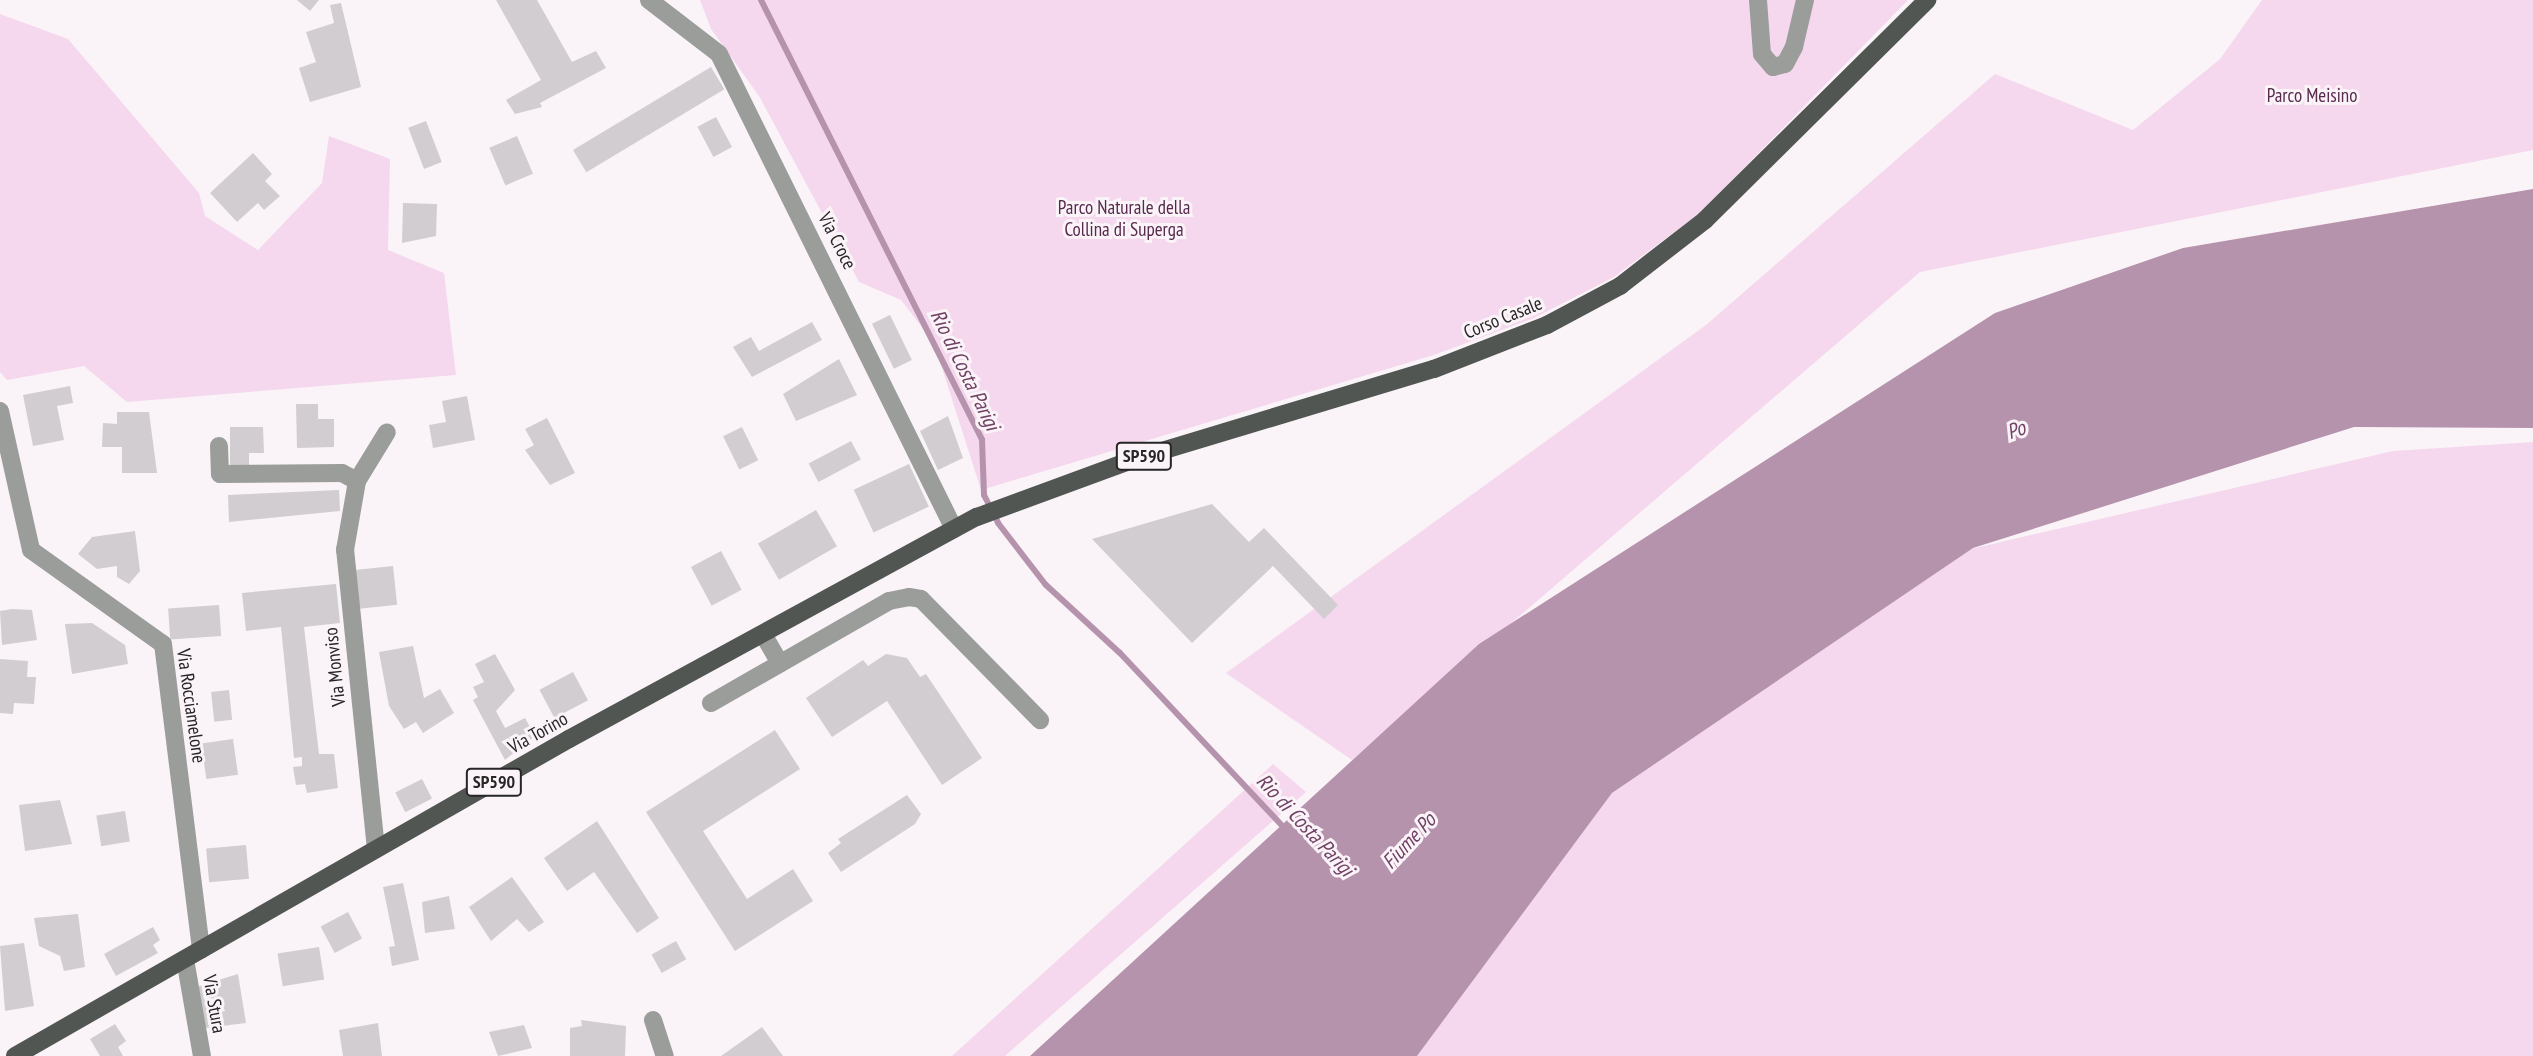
<!DOCTYPE html>
<style>
body{margin:0}
#map{position:relative;width:2533px;height:1056px;overflow:hidden;background:#faf4f8;font-family:"PT Sans Narrow",sans-serif}
div>[style]{position:absolute}
.green>*{inset:0;background:#f5d8ed}
.water>*{inset:0;background:#b693ac}
.stream>*{height:6px;margin:-3px;padding:0 3px;transform-origin:3px;border-radius:3px;background:#b693ac}
.building>*{inset:0;background:#d2cdd1;transform-origin:0 0}
.street>*{height:18px;margin:-9px;padding:0 9px;transform-origin:9px;border-radius:9px;background:#9b9d9b}
.primary>*{height:18px;margin:-9px;padding:0 9px;transform-origin:9px;border-radius:9px;background:#525652}
span{translate:-50% -50%;white-space:nowrap;text-align:center;line-height:1.15;-webkit-text-stroke:6px #faf4f8;paint-order:stroke}
.shield-label span{padding:2px 5px;background:#faf4f8;border:2px solid;border-radius:5px;-webkit-text-stroke-width:0}
.shield-label{font-size:18px;color:#272526;font-weight:700}
.park-label{font-size:19px;color:#57294d}
.street-label{font-size:19px;color:#272526}
.water-label{font-size:21px;color:#714165;font-style:italic}
</style>
<div id="map">
<div class="green">
<i style="clip-path:polygon(700px 0,1908px 0,1701px 212px,1614px 277px,1534px 318px,1434px 355px,981px 490px,934px 343px,901px 300px,859px 282px,759px 96px,711px 29px)"></i>
<i style="clip-path:polygon(2262px 0,2533px 0,2533px 150px,1920px 272px,1352px 760px,1226px 673px,1706px 325px,1995px 74px,2133px 130px,2220px 59px)"></i>
<i style="clip-path:polygon(0 14px,68px 39px,199px 193px,205px 216px,258px 250px,322px 183px,329px 136px,390px 159px,388px 250px,444px 273px,456px 375px,127px 402px,84px 366px,7px 380px,0 372px)"></i>
<i style="clip-path:polygon(2533px 442px,2533px 1056px,1417px 1056px,1612px 793px,1971px 549px,2393px 451px)"></i>
<i style="clip-path:polygon(1273px 764px,1306px 792px,1005px 1056px,952px 1056px)"></i>
</div>
<div class="water">
<i style="clip-path:polygon(2533px 189px,2533px 428px,2354px 427px,1973px 548px,1612px 793px,1417px 1056px,1030px 1056px,1479px 644px,1995px 313px,2183px 248px)"></i>
</div>
<div class="stream">
<i style="left:761px;top:0;width:492px;rotate:63.3deg"></i>
<i style="left:982px;top:440px;width:55px;rotate:87.9deg"></i>
<i style="left:984px;top:495px;width:31px;rotate:63deg"></i>
<i style="left:998px;top:523px;width:78px;rotate:52.3deg"></i>
<i style="left:1046px;top:585px;width:100px;rotate:42.6deg"></i>
<i style="left:1120px;top:653px;width:241px;rotate:46.8deg"></i>
</div>
<div class="building">
<i style="clip-path:polygon(297px 0,319px 0,310px 11px)"></i>
<i style="clip-path:polygon(496px 0,537px 0,572px 62px,596px 51px,606px 68px,540px 103px,542px 107px,515px 114px,506px 100px,541px 80px)"></i>
<i style="clip-path:polygon(341px 3px,361px 87px,310px 102px,299px 68px,316px 62px,306px 32px,334px 23px,330px 5px)"></i>
<i style="left:711px;top:67px;width:26px;height:161px;rotate:59deg"></i>
<i style="left:716px;top:117px;width:34px;height:21px;rotate:62deg"></i>
<i style="left:426px;top:121px;width:44px;height:19px;rotate:69deg"></i>
<i style="left:517px;top:136px;width:41px;height:30px;rotate:67deg"></i>
<i style="clip-path:polygon(253px 153px,272px 174px,265px 181px,280px 196px,264px 210px,258px 203px,237px 222px,210px 193px)"></i>
<i style="clip-path:polygon(403px 203px,437px 204px,436px 236px,402px 243px)"></i>
<i style="left:890px;top:315px;width:50px;height:20px;rotate:64deg"></i>
<i style="clip-path:polygon(812px 322px,822px 340px,752px 377px,733px 347px,751px 337px,759px 351px)"></i>
<i style="clip-path:polygon(839px 359px,857px 395px,796px 421px,783px 394px)"></i>
<i style="clip-path:polygon(70px 386px,73px 403px,57px 406px,64px 440px,33px 446px,23px 395px)"></i>
<i style="clip-path:polygon(467px 396px,475px 440px,433px 448px,429px 425px,446px 422px,442px 401px)"></i>
<i style="clip-path:polygon(296px 404px,318px 404px,318px 419px,334px 419px,334px 447px,297px 448px)"></i>
<i style="clip-path:polygon(117px 412px,149px 412px,157px 473px,122px 473px,122px 447px,102px 447px,103px 423px,117px 424px)"></i>
<i style="clip-path:polygon(948px 416px,963px 458px,938px 470px,920px 431px)"></i>
<i style="clip-path:polygon(547px 418px,575px 473px,550px 485px,525px 450px,534px 445px,525px 429px)"></i>
<i style="clip-path:polygon(230px 427px,263px 427px,264px 453px,249px 453px,249px 466px,230px 466px)"></i>
<i style="left:742px;top:427px;width:37px;height:21px;rotate:64deg"></i>
<i style="left:851px;top:441px;width:21px;height:48px;rotate:62deg"></i>
<i style="left:909px;top:464px;width:47px;height:61px;rotate:65deg"></i>
<i style="clip-path:polygon(339px 490px,340px 511px,229px 522px,228px 495px)"></i>
<i style="clip-path:polygon(1212px 504px,1249px 542px,1264px 528px,1338px 605px,1324px 619px,1273px 566px,1192px 643px,1092px 539px)"></i>
<i style="left:816px;top:510px;width:42px;height:67px;rotate:60deg"></i>
<i style="clip-path:polygon(135px 531px,140px 571px,129px 584px,117px 577px,117px 566px,97px 569px,78px 554px,92px 537px)"></i>
<i style="left:721px;top:551px;width:44px;height:34px;rotate:62deg"></i>
<i style="left:393px;top:566px;width:39px;height:38px;rotate:84deg"></i>
<i style="clip-path:polygon(336px 584px,340px 623px,304px 627px,319px 754px,334px 754px,338px 788px,307px 793px,305px 784px,296px 785px,293px 767px,302px 766px,302px 757px,294px 758px,281px 627px,246px 631px,242px 593px)"></i>
<i style="left:219px;top:605px;width:31px;height:51px;rotate:86deg"></i>
<i style="clip-path:polygon(12px 609px,32px 610px,37px 640px,2px 645px,0 611px)"></i>
<i style="clip-path:polygon(92px 623px,125px 645px,128px 664px,72px 674px,65px 624px)"></i>
<i style="clip-path:polygon(413px 646px,424px 698px,440px 689px,454px 713px,423px 733px,416px 722px,404px 729px,389px 706px,379px 652px)"></i>
<i style="clip-path:polygon(495px 654px,515px 690px,496px 711px,505px 728px,525px 718px,535px 736px,505px 760px,473px 700px,478px 697px,473px 687px,484px 682px,475px 664px)"></i>
<i style="clip-path:polygon(886px 654px,907px 658px,920px 677px,926px 674px,982px 758px,942px 785px,887px 701px,832px 737px,806px 698px,863px 660px,868px 666px)"></i>
<i style="clip-path:polygon(0 659px,28px 661px,27px 677px,36px 677px,34px 704px,14px 703px,13px 714px,0 713px)"></i>
<i style="left:573px;top:672px;width:32px;height:38px;rotate:62deg"></i>
<i style="left:229px;top:690px;width:30px;height:18px;rotate:84deg"></i>
<i style="clip-path:polygon(775px 730px,800px 769px,703px 831px,747px 899px,793px 869px,813px 901px,735px 951px,646px 812px)"></i>
<i style="left:233px;top:739px;width:36px;height:32px;rotate:82deg"></i>
<i style="left:422px;top:779px;width:22px;height:30px;rotate:63deg"></i>
<i style="clip-path:polygon(907px 795px,921px 814px,915px 824px,841px 872px,828px 853px,841px 843px,838px 839px)"></i>
<i style="clip-path:polygon(60px 800px,72px 844px,25px 851px,19px 805px)"></i>
<i style="left:125px;top:811px;width:31px;height:29px;rotate:81deg"></i>
<i style="clip-path:polygon(597px 821px,659px 918px,637px 933px,594px 872px,567px 891px,544px 858px)"></i>
<i style="left:246px;top:845px;width:34px;height:40px;rotate:85deg"></i>
<i style="clip-path:polygon(512px 877px,544px 922px,529px 932px,517px 919px,491px 941px,469px 907px)"></i>
<i style="clip-path:polygon(403px 883px,419px 960px,392px 966px,389px 947px,395px 946px,383px 887px)"></i>
<i style="clip-path:polygon(449px 896px,455px 929px,425px 933px,422px 902px)"></i>
<i style="left:348px;top:912px;width:30px;height:31px;rotate:62deg"></i>
<i style="clip-path:polygon(78px 914px,85px 967px,64px 971px,60px 956px,39px 946px,34px 918px)"></i>
<i style="clip-path:polygon(153px 927px,160px 940px,153px 945px,158px 953px,116px 976px,104px 954px)"></i>
<i style="left:676px;top:941px;width:21px;height:28px;rotate:61deg"></i>
<i style="clip-path:polygon(24px 943px,34px 1006px,5px 1011px,0 946px)"></i>
<i style="left:319px;top:947px;width:33px;height:42px;rotate:81deg"></i>
<i style="clip-path:polygon(238px 974px,246px 1023px,197px 1029px,196px 987px)"></i>
<i style="clip-path:polygon(581px 1020px,626px 1026px,625px 1056px,570px 1056px,570px 1028px,582px 1026px)"></i>
<i style="clip-path:polygon(378px 1023px,382px 1056px,343px 1056px,339px 1030px)"></i>
<i style="clip-path:polygon(115px 1024px,126px 1041px,118px 1047px,123px 1056px,100px 1056px,90px 1039px)"></i>
<i style="clip-path:polygon(524px 1025px,532px 1048px,498px 1056px,489px 1032px)"></i>
<i style="clip-path:polygon(762px 1027px,783px 1056px,721px 1056px)"></i>
</div>
<div class="street">
<i style="left:649px;top:0;width:88px;rotate:37.6deg"></i>
<i style="left:719px;top:54px;width:530px;rotate:63.68deg"></i>
<i style="left:1758px;top:0;width:54px;rotate:85.8deg"></i>
<i style="left:1762px;top:54px;width:17px;rotate:50deg"></i>
<i style="left:1773px;top:67px;width:12px;rotate:-14deg"></i>
<i style="left:1785px;top:64px;width:19px;rotate:-62deg"></i>
<i style="left:1794px;top:47px;width:48px;rotate:-76.8deg"></i>
<i style="left:0;top:411px;width:142px;rotate:77.4deg"></i>
<i style="left:31px;top:550px;width:162px;rotate:35.5deg"></i>
<i style="left:163px;top:644px;width:308px;rotate:82.9deg"></i>
<i style="left:219px;top:446px;width:28px;rotate:88deg"></i>
<i style="left:220px;top:474px;width:122px;rotate:-0.5deg"></i>
<i style="left:342px;top:473px;width:17px;rotate:28deg"></i>
<i style="left:763px;top:634px;width:34px;rotate:60deg"></i>
<i style="left:711px;top:703px;width:205px;rotate:-29.8deg"></i>
<i style="left:889px;top:601px;width:20px;rotate:-11deg"></i>
<i style="left:909px;top:597px;width:12px;rotate:9deg"></i>
<i style="left:921px;top:599px;width:170px;rotate:45.5deg"></i>
<i style="left:376px;top:849px;width:301px;rotate:-95.9deg"></i>
<i style="left:345px;top:550px;width:70px;rotate:-80.1deg"></i>
<i style="left:357px;top:481px;width:57px;rotate:-58.5deg"></i>
<i style="left:185px;top:959px;width:98px;rotate:80.1deg"></i>
<i style="left:653px;top:1020px;width:38px;rotate:72deg"></i>
</div>
<div class="primary">
<i style="left:15px;top:1056px;width:638px;rotate:-29.78deg"></i>
<i style="left:569px;top:739px;width:464px;rotate:-28.6deg"></i>
<i style="left:977px;top:517px;width:168px;rotate:-20.2deg"></i>
<i style="left:1135px;top:459px;width:312px;rotate:-16.8deg"></i>
<i style="left:1434px;top:369px;width:121px;rotate:-21.3deg"></i>
<i style="left:1547px;top:325px;width:83px;rotate:-28.1deg"></i>
<i style="left:1620px;top:286px;width:108px;rotate:-37.8deg"></i>
<i style="left:1705px;top:220px;width:313px;rotate:-44.7deg"></i>
</div>
<div class="shield-label">
<span style="left:1144px;top:456px">SP590</span>
<span style="left:494px;top:782px">SP590</span>
</div>
<div class="park-label">
<span style="left:2312px;top:96px">Parco Meisino</span>
<span style="left:1124px;top:219px">Parco Naturale della<br>Collina di Superga</span>
</div>
<div class="street-label">
<span style="left:837px;top:241px;rotate:63deg">Via Croce</span>
<span style="left:1503px;top:318px;rotate:-22deg">Corso Casale</span>
<span style="left:335px;top:667px;rotate:-96deg">Via Monviso</span>
<span style="left:191px;top:706px;rotate:82deg">Via Rocciamelone</span>
<span style="left:538px;top:733px;rotate:-29deg">Via Torino</span>
<span style="left:214px;top:1004px;rotate:80deg">Via Stura</span>
</div>
<div class="water-label">
<span style="left:965px;top:370px;rotate:64deg">Rio di Costa Parigi</span>
<span style="left:2016px;top:430px;rotate:-20deg">Po</span>
<span style="left:1305px;top:825px;rotate:47deg">Rio di Costa Parigi</span>
<span style="left:1409px;top:841px;rotate:-47deg">Fiume Po</span>
</div>
</div>
